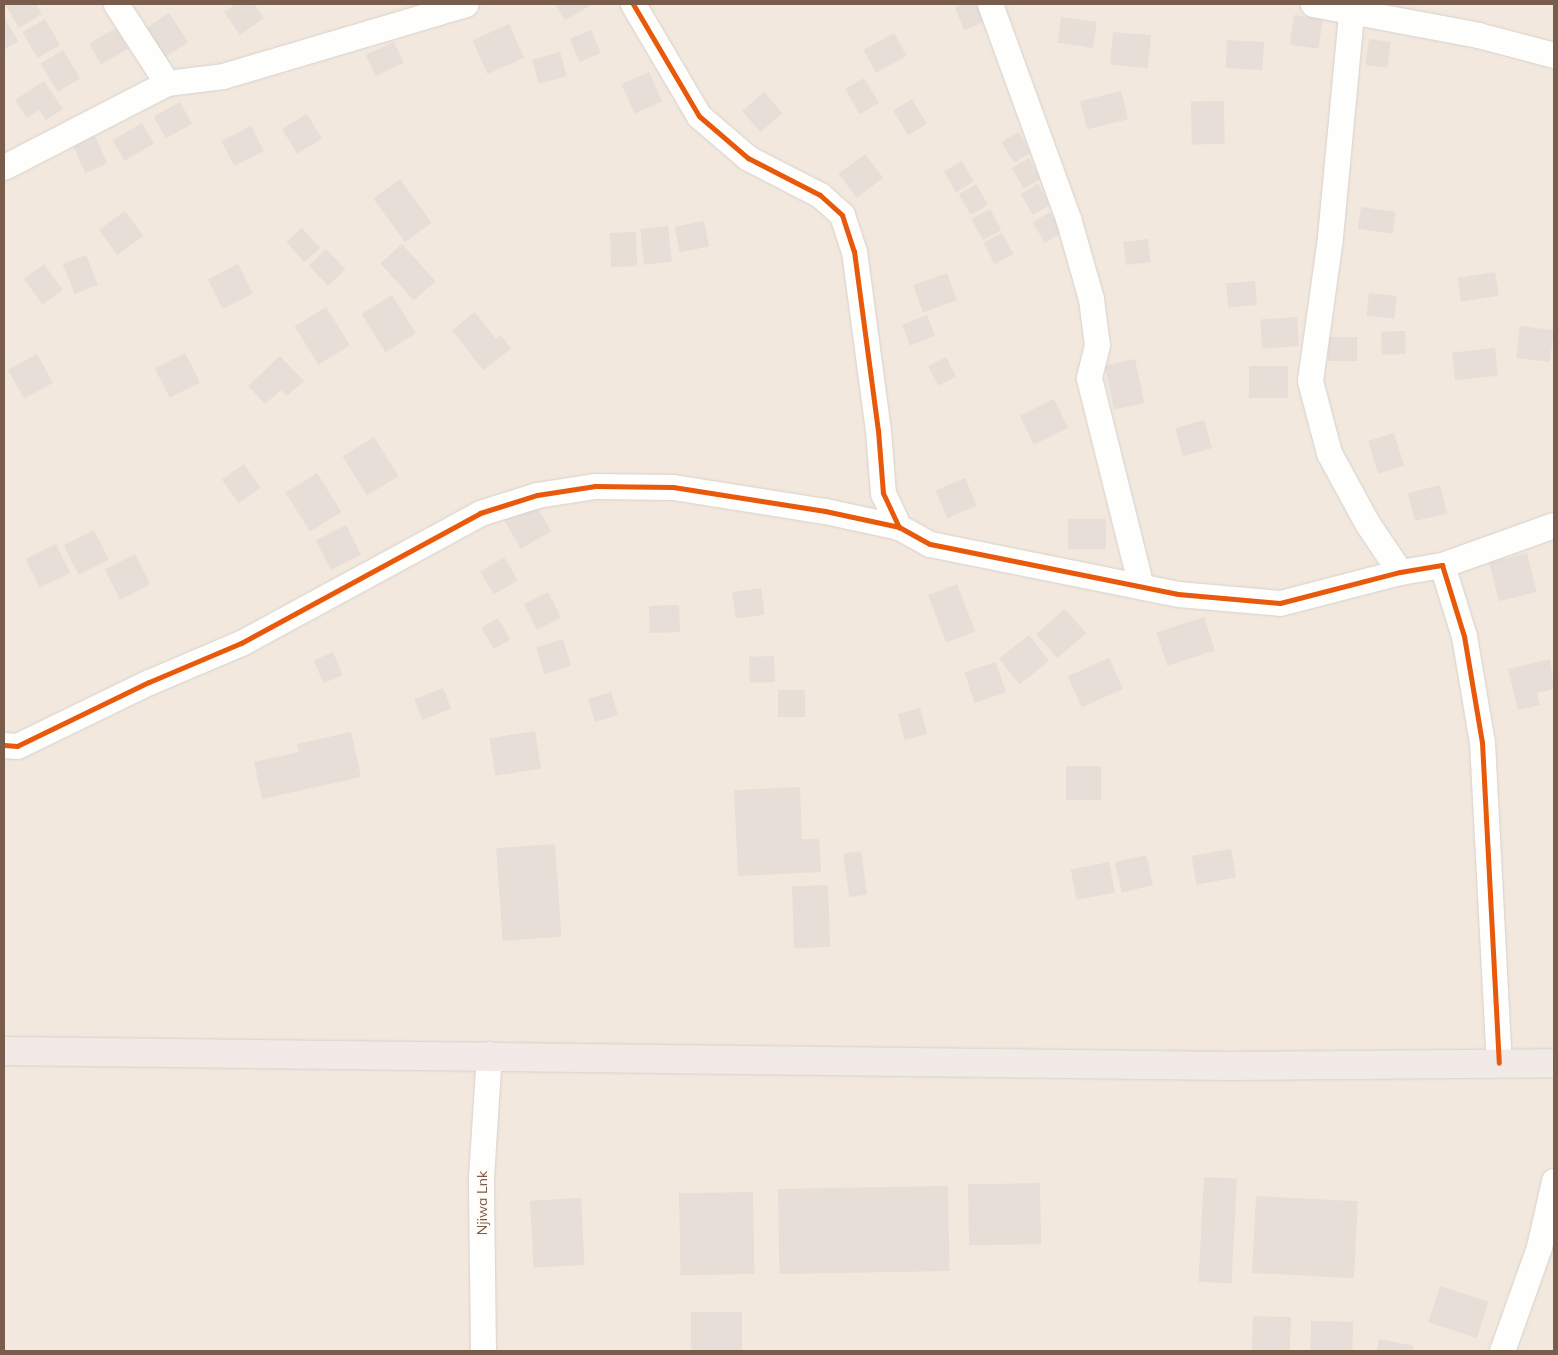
<!DOCTYPE html>
<style>
body{margin:0}
#map{position:relative;width:1558px;height:1355px;overflow:hidden;background:#f9f5f0;font-family:Mulish,sans-serif}
div>[style]{position:absolute}
.residential>*{inset:0;background:#f2e8de;transform-origin:0 0}
.building>*{inset:0;background:#e6ded7;transform-origin:0 0}
.roads{filter:drop-shadow(0 0 1px #d7d1cb) drop-shadow(0 0 1px #d7d1cb)}
.street>*{height:25px;margin:-12.5px;padding:0 12.5px;transform-origin:12.5px;border-radius:12.5px;background:#fefefd}
.highway>*{height:28px;margin:-14px;padding:0 14px;transform-origin:14px;border-radius:14px;background:#f2eae7}
.cycleway>*{height:5px;margin:-2.5px;padding:0 2.5px;transform-origin:2.5px;border-radius:2.5px;background:#e8590c}
span{translate:-50% -50%;white-space:nowrap;text-align:center;line-height:1.15;-webkit-text-stroke:4px #fffaf3;paint-order:stroke}
.street-label{font-size:14px;color:#7a5c4d}
.frame{position:absolute;inset:0;border:5px solid #7a5c4d;pointer-events:none}
</style>
<div id="map">
<div class="residential">
<i style="left:4px;top:4px;width:1550px;height:1347px"></i>
</div>
<div class="building">
<i style="clip-path:polygon(5px 4px,36px 4px,42px 14px,19px 28px)"></i>
<i style="clip-path:polygon(236px 4px,254px 4px,264px 18px,240px 35px,224px 12px)"></i>
<i style="clip-path:polygon(555px 4px,589px 4px,590px 6px,565px 20px)"></i>
<i style="clip-path:polygon(963px 4px,977px 4px,984px 22px,964px 30px,955px 7px)"></i>
<i style="left:169px;top:13px;width:35px;height:28px;rotate:57deg"></i>
<i style="left:1294px;top:15px;width:29px;height:30px;rotate:8deg"></i>
<i style="clip-path:polygon(4px 17px,18px 41px,4px 50px)"></i>
<i style="left:1061px;top:17px;width:36px;height:26px;rotate:8deg"></i>
<i style="left:45px;top:19px;width:30px;height:26px;rotate:60deg"></i>
<i style="left:509px;top:24px;width:37px;height:40px;rotate:66deg"></i>
<i style="left:116px;top:28px;width:24px;height:31px;rotate:60deg"></i>
<i style="left:591px;top:30px;width:25px;height:23px;rotate:67deg"></i>
<i style="left:1113px;top:32px;width:38px;height:33px;rotate:5deg"></i>
<i style="left:894px;top:33px;width:26px;height:35px;rotate:61deg"></i>
<i style="left:1369px;top:39px;width:22px;height:26px;rotate:8deg"></i>
<i style="left:1227px;top:40px;width:37px;height:28px;rotate:3deg"></i>
<i style="left:394px;top:42px;width:23px;height:31px;rotate:65deg"></i>
<i style="left:63px;top:50px;width:33px;height:26px;rotate:59deg"></i>
<i style="left:560px;top:52px;width:25px;height:29px;rotate:74deg"></i>
<i style="left:649px;top:72px;width:32px;height:30px;rotate:66deg"></i>
<i style="left:864px;top:78px;width:29px;height:22px;rotate:59deg"></i>
<i style="clip-path:polygon(44px 81px,63px 109px,46px 120px,39px 110px,27px 118px,15px 100px)"></i>
<i style="left:1121px;top:91px;width:29px;height:42px;rotate:76deg"></i>
<i style="left:764px;top:92px;width:28px;height:29px;rotate:49deg"></i>
<i style="left:912px;top:99px;width:29px;height:22px;rotate:59deg"></i>
<i style="left:1224px;top:101px;width:43px;height:33px;rotate:89deg"></i>
<i style="left:180px;top:102px;width:25px;height:30px;rotate:61deg"></i>
<i style="left:307px;top:114px;width:29px;height:29px;rotate:59deg"></i>
<i style="left:142px;top:123px;width:24px;height:34px;rotate:60deg"></i>
<i style="left:251px;top:126px;width:28px;height:33px;rotate:63deg"></i>
<i style="left:1019px;top:132px;width:24px;height:20px;rotate:60deg"></i>
<i style="left:95px;top:136px;width:30px;height:24px;rotate:66deg"></i>
<i style="left:865px;top:154px;width:30px;height:33px;rotate:53deg"></i>
<i style="left:1029px;top:158px;width:24px;height:20px;rotate:60deg"></i>
<i style="left:962px;top:161px;width:24px;height:21px;rotate:60deg"></i>
<i style="left:400px;top:179px;width:54px;height:33px;rotate:54deg"></i>
<i style="left:976px;top:184px;width:24px;height:20px;rotate:60deg"></i>
<i style="left:1038px;top:184px;width:24px;height:20px;rotate:60deg"></i>
<i style="left:1361px;top:207px;width:35px;height:22px;rotate:8deg"></i>
<i style="left:990px;top:209px;width:24px;height:21px;rotate:62deg"></i>
<i style="left:125px;top:211px;width:31px;height:32px;rotate:54deg"></i>
<i style="left:1050px;top:212px;width:24px;height:20px;rotate:60deg"></i>
<i style="left:704px;top:221px;width:26px;height:30px;rotate:79deg"></i>
<i style="left:668px;top:226px;width:36px;height:28px;rotate:84deg"></i>
<i style="left:302px;top:228px;width:27px;height:21px;rotate:48deg"></i>
<i style="left:636px;top:232px;width:34px;height:26px;rotate:88deg"></i>
<i style="left:1002px;top:233px;width:24px;height:21px;rotate:62deg"></i>
<i style="left:1148px;top:239px;width:23px;height:25px;rotate:83deg"></i>
<i style="left:402px;top:244px;width:50px;height:29px;rotate:48deg"></i>
<i style="left:326px;top:249px;width:28px;height:24px;rotate:46deg"></i>
<i style="left:86px;top:255px;width:32px;height:25px;rotate:68deg"></i>
<i style="left:44px;top:264px;width:32px;height:25px;rotate:54deg"></i>
<i style="left:238px;top:264px;width:33px;height:34px;rotate:63deg"></i>
<i style="left:1495px;top:272px;width:24px;height:38px;rotate:81deg"></i>
<i style="left:947px;top:273px;width:29px;height:36px;rotate:70deg"></i>
<i style="left:1255px;top:281px;width:24px;height:29px;rotate:85deg"></i>
<i style="left:1369px;top:293px;width:28px;height:23px;rotate:6deg"></i>
<i style="left:392px;top:295px;width:45px;height:36px;rotate:58deg"></i>
<i style="left:326px;top:307px;width:45px;height:37px;rotate:58deg"></i>
<i style="clip-path:polygon(475px 312px,496px 339px,501px 335px,511px 349px,483px 370px,452px 330px)"></i>
<i style="left:927px;top:315px;width:22px;height:27px;rotate:68deg"></i>
<i style="left:1297px;top:317px;width:29px;height:37px;rotate:86deg"></i>
<i style="left:1520px;top:326px;width:34px;height:32px;rotate:7deg"></i>
<i style="left:1405px;top:331px;width:23px;height:24px;rotate:88deg"></i>
<i style="left:1328px;top:337px;width:29px;height:24px"></i>
<i style="left:1495px;top:348px;width:28px;height:43px;rotate:84deg"></i>
<i style="left:185px;top:353px;width:33px;height:34px;rotate:63deg"></i>
<i style="left:37px;top:354px;width:33px;height:33px;rotate:61deg"></i>
<i style="clip-path:polygon(280px 356px,304px 381px,287px 396px,281px 390px,265px 404px,248px 386px)"></i>
<i style="left:946px;top:357px;width:22px;height:20px;rotate:63deg"></i>
<i style="left:1135px;top:359px;width:45px;height:31px;rotate:78deg"></i>
<i style="left:1249px;top:366px;width:39px;height:32px"></i>
<i style="left:1054px;top:399px;width:32px;height:38px;rotate:64deg"></i>
<i style="left:1204px;top:420px;width:29px;height:30px;rotate:74deg"></i>
<i style="left:1394px;top:433px;width:34px;height:27px;rotate:73deg"></i>
<i style="left:374px;top:437px;width:46px;height:37px;rotate:58deg"></i>
<i style="left:244px;top:464px;width:29px;height:27px;rotate:55deg"></i>
<i style="left:317px;top:473px;width:46px;height:37px;rotate:58deg"></i>
<i style="left:965px;top:478px;width:30px;height:32px;rotate:67deg"></i>
<i style="left:1440px;top:485px;width:29px;height:33px;rotate:76deg"></i>
<i style="left:533px;top:500px;width:36px;height:35px;rotate:60deg"></i>
<i style="left:1068px;top:519px;width:38px;height:30px"></i>
<i style="left:346px;top:525px;width:33px;height:34px;rotate:63deg"></i>
<i style="left:94px;top:530px;width:33px;height:34px;rotate:63deg"></i>
<i style="left:56px;top:544px;width:32px;height:34px;rotate:64deg"></i>
<i style="left:1527px;top:553px;width:40px;height:39px;rotate:76deg"></i>
<i style="left:135px;top:554px;width:34px;height:34px;rotate:63deg"></i>
<i style="left:504px;top:557px;width:27px;height:28px;rotate:59deg"></i>
<i style="left:957px;top:584px;width:51px;height:31px;rotate:69deg"></i>
<i style="left:761px;top:588px;width:27px;height:29px;rotate:82deg"></i>
<i style="left:548px;top:592px;width:29px;height:27px;rotate:63deg"></i>
<i style="left:679px;top:605px;width:27px;height:30px;rotate:88deg"></i>
<i style="left:1065px;top:609px;width:32px;height:38px;rotate:49deg"></i>
<i style="left:1204px;top:617px;width:35px;height:50px;rotate:72deg"></i>
<i style="left:498px;top:618px;width:25px;height:19px;rotate:61deg"></i>
<i style="left:1029px;top:635px;width:33px;height:38px;rotate:52deg"></i>
<i style="left:563px;top:639px;width:28px;height:28px;rotate:73deg"></i>
<i style="left:333px;top:652px;width:25px;height:21px;rotate:67deg"></i>
<i style="left:774px;top:656px;width:26px;height:25px;rotate:88deg"></i>
<i style="left:1109px;top:658px;width:34px;height:45px;rotate:66deg"></i>
<i style="clip-path:polygon(1550px 659px,1554px 689px,1537px 693px,1540px 705px,1518px 710px,1508px 669px)"></i>
<i style="left:996px;top:662px;width:32px;height:33px;rotate:72deg"></i>
<i style="left:443px;top:688px;width:22px;height:31px;rotate:68deg"></i>
<i style="left:778px;top:690px;width:27px;height:27px"></i>
<i style="left:611px;top:692px;width:24px;height:24px;rotate:73deg"></i>
<i style="left:920px;top:708px;width:27px;height:23px;rotate:75deg"></i>
<i style="left:535px;top:731px;width:38px;height:46px;rotate:81deg"></i>
<i style="clip-path:polygon(351px 732px,361px 777px,262px 799px,254px 762px,299px 752px,297px 744px)"></i>
<i style="left:1101px;top:766px;width:34px;height:35px;rotate:90deg"></i>
<i style="clip-path:polygon(800px 787px,802px 839px,819px 839px,821px 872px,738px 876px,734px 790px)"></i>
<i style="left:555px;top:844px;width:93px;height:59px;rotate:86deg"></i>
<i style="left:1231px;top:849px;width:29px;height:40px;rotate:80deg"></i>
<i style="left:861px;top:851px;width:44px;height:18px;rotate:82deg"></i>
<i style="left:1146px;top:855px;width:31px;height:32px;rotate:77deg"></i>
<i style="left:1109px;top:862px;width:31px;height:39px;rotate:79deg"></i>
<i style="left:828px;top:885px;width:62px;height:36px;rotate:88deg"></i>
<i style="left:1204px;top:1177px;width:33px;height:105px;rotate:3deg"></i>
<i style="left:1040px;top:1183px;width:61px;height:72px;rotate:89deg"></i>
<i style="left:948px;top:1186px;width:85px;height:170px;rotate:89deg"></i>
<i style="left:753px;top:1192px;width:82px;height:74px;rotate:89deg"></i>
<i style="left:1256px;top:1196px;width:102px;height:77px;rotate:3deg"></i>
<i style="left:581px;top:1198px;width:67px;height:51px;rotate:87deg"></i>
<i style="left:1440px;top:1286px;width:51px;height:38px;rotate:18deg"></i>
<i style="left:691px;top:1312px;width:51px;height:39px"></i>
<i style="left:1253px;top:1316px;width:38px;height:35px;rotate:2deg"></i>
<i style="left:1311px;top:1321px;width:42px;height:30px;rotate:1deg"></i>
<i style="clip-path:polygon(1379px 1339px,1414px 1346px,1413px 1351px,1377px 1351px)"></i>
</div>
<div class="roads">
<div class="street">
<i style="left:116px;top:4px;width:94px;rotate:57.2deg"></i>
<i style="left:633px;top:4px;width:130px;rotate:59.5deg"></i>
<i style="left:699px;top:116px;width:65px;rotate:40.6deg"></i>
<i style="left:748px;top:158px;width:81px;rotate:27.2deg"></i>
<i style="left:820px;top:195px;width:30px;rotate:42deg"></i>
<i style="left:842px;top:215px;width:38px;rotate:72deg"></i>
<i style="left:854px;top:251px;width:181px;rotate:82.4deg"></i>
<i style="left:878px;top:430px;width:63px;rotate:85.5deg"></i>
<i style="left:883px;top:493px;width:38px;rotate:65deg"></i>
<i style="left:899px;top:527px;width:35px;rotate:29deg"></i>
<i style="left:930px;top:544px;width:253px;rotate:11.4deg"></i>
<i style="left:1178px;top:594px;width:102px;rotate:5deg"></i>
<i style="left:1280px;top:603px;width:124px;rotate:-14.5deg"></i>
<i style="left:1400px;top:572px;width:43px;rotate:-9.5deg"></i>
<i style="left:1442px;top:565px;width:74px;rotate:72.8deg"></i>
<i style="left:1464px;top:636px;width:108px;rotate:80.4deg"></i>
<i style="left:1482px;top:742px;width:321px;rotate:87deg"></i>
<i style="left:990px;top:4px;width:228px;rotate:70deg"></i>
<i style="left:1068px;top:218px;width:84px;rotate:74.1deg"></i>
<i style="left:1091px;top:299px;width:46px;rotate:82.6deg"></i>
<i style="left:1097px;top:345px;width:34px;rotate:104deg"></i>
<i style="left:1089px;top:378px;width:214px;rotate:76deg"></i>
<i style="left:1313px;top:4px;width:168px;rotate:10.6deg"></i>
<i style="left:1478px;top:35px;width:79px;rotate:14.7deg"></i>
<i style="left:1352px;top:4px;width:235px;rotate:95.4deg"></i>
<i style="left:1330px;top:238px;width:144px;rotate:98deg"></i>
<i style="left:1310px;top:381px;width:74px;rotate:75.2deg"></i>
<i style="left:1329px;top:453px;width:80px;rotate:61.5deg"></i>
<i style="left:1367px;top:523px;width:59px;rotate:56deg"></i>
<i style="left:4px;top:167px;width:183px;rotate:-27.3deg"></i>
<i style="left:167px;top:83px;width:56px;rotate:-7.1deg"></i>
<i style="left:223px;top:76px;width:253px;rotate:-16.5deg"></i>
<i style="left:1442px;top:565px;width:119px;rotate:-19.7deg"></i>
<i style="left:4px;top:745px;width:13px;rotate:4deg"></i>
<i style="left:17px;top:746px;width:147px;rotate:-25.9deg"></i>
<i style="left:149px;top:682px;width:100px;rotate:-23deg"></i>
<i style="left:241px;top:643px;width:272px;rotate:-28.5deg"></i>
<i style="left:480px;top:513px;width:60px;rotate:-17.5deg"></i>
<i style="left:537px;top:495px;width:59px;rotate:-8.8deg"></i>
<i style="left:595px;top:486px;width:78px;rotate:0.7deg"></i>
<i style="left:673px;top:487px;width:154px;rotate:9deg"></i>
<i style="left:825px;top:511px;width:76px;rotate:12.2deg"></i>
<i style="left:483px;top:1351px;width:174px;rotate:-90.7deg"></i>
<i style="left:481px;top:1177px;width:123px;rotate:-86.3deg"></i>
<i style="left:1502px;top:1351px;width:110px;rotate:-70.4deg"></i>
<i style="left:1539px;top:1247px;width:68px;rotate:-77.2deg"></i>
</div>
<div class="highway">
<i style="left:4px;top:1051px;width:1226px;rotate:0.7deg"></i>
<i style="left:1230px;top:1066px;width:324px;rotate:-0.5deg"></i>
</div>
</div>
<div class="cycleway">
<i style="left:633px;top:4px;width:130px;rotate:59.5deg"></i>
<i style="left:699px;top:116px;width:65px;rotate:40.6deg"></i>
<i style="left:748px;top:158px;width:81px;rotate:27.2deg"></i>
<i style="left:820px;top:195px;width:30px;rotate:42deg"></i>
<i style="left:842px;top:215px;width:38px;rotate:72deg"></i>
<i style="left:854px;top:251px;width:181px;rotate:82.4deg"></i>
<i style="left:878px;top:430px;width:63px;rotate:85.5deg"></i>
<i style="left:883px;top:493px;width:38px;rotate:65deg"></i>
<i style="left:899px;top:527px;width:35px;rotate:29deg"></i>
<i style="left:930px;top:544px;width:253px;rotate:11.4deg"></i>
<i style="left:1178px;top:594px;width:102px;rotate:5deg"></i>
<i style="left:1280px;top:603px;width:124px;rotate:-14.5deg"></i>
<i style="left:1400px;top:572px;width:43px;rotate:-9.5deg"></i>
<i style="left:1442px;top:565px;width:74px;rotate:72.8deg"></i>
<i style="left:1464px;top:636px;width:108px;rotate:80.4deg"></i>
<i style="left:1482px;top:742px;width:321px;rotate:87deg"></i>
<i style="left:4px;top:745px;width:13px;rotate:4deg"></i>
<i style="left:17px;top:746px;width:147px;rotate:-25.9deg"></i>
<i style="left:149px;top:682px;width:100px;rotate:-23deg"></i>
<i style="left:241px;top:643px;width:272px;rotate:-28.5deg"></i>
<i style="left:480px;top:513px;width:60px;rotate:-17.5deg"></i>
<i style="left:537px;top:495px;width:59px;rotate:-8.8deg"></i>
<i style="left:595px;top:486px;width:78px;rotate:0.7deg"></i>
<i style="left:673px;top:487px;width:154px;rotate:9deg"></i>
<i style="left:825px;top:511px;width:76px;rotate:12.2deg"></i>
</div>
<div class="street-label">
<span style="left:482px;top:1203px;rotate:-90deg">Njiwa Lnk</span>
</div>
<div class="frame"></div>
</div>
